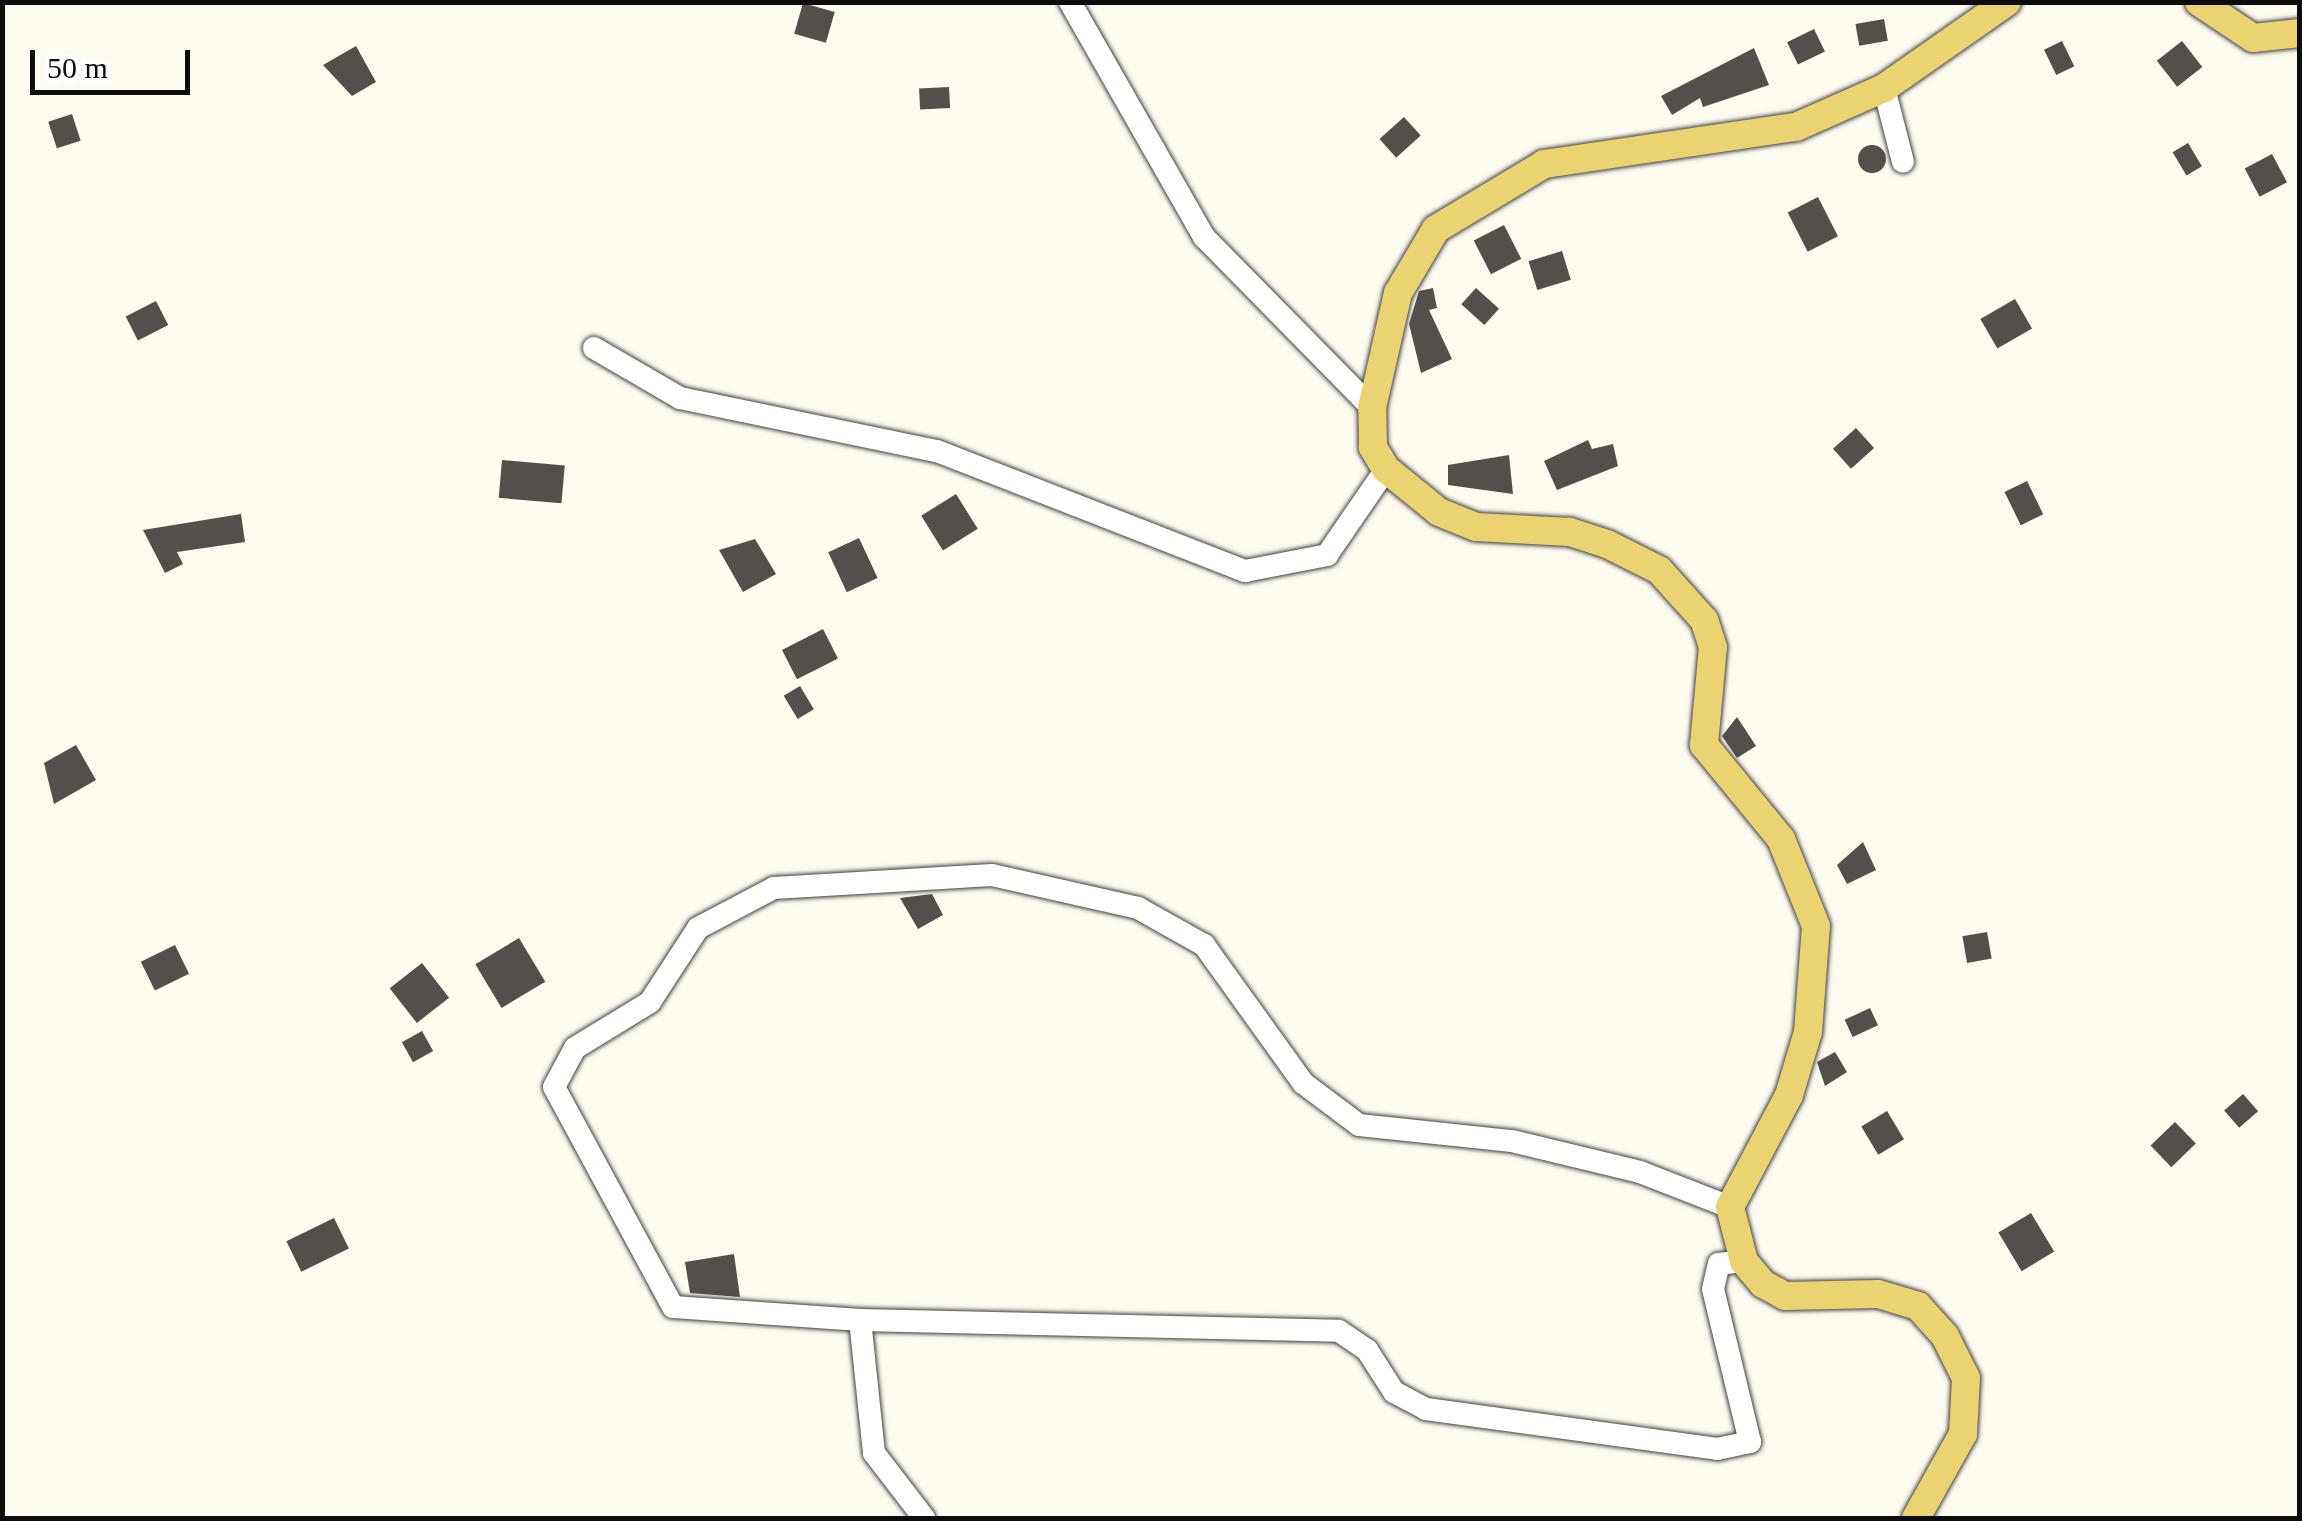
<!DOCTYPE html>
<style>
body{margin:0}
#map{position:relative;width:2302px;height:1521px;overflow:hidden;background:#fdfbef;font-family:Georgia,serif}
div>[style]{position:absolute}
.building>*{inset:0;background:#554f4b;transform-origin:0 0}
.round{border-radius:50%}
.roads{filter:drop-shadow(0 0 2px #404040) drop-shadow(0 0 2px #404040)}
.minor>*{height:22px;margin:-11px;padding:0 11px;transform-origin:11px;border-radius:11px;background:#fff}
.major>*{height:28px;margin:-14px;padding:0 14px;transform-origin:14px;border-radius:14px;background:#ebd372}
span{translate:-50% -50%;white-space:nowrap;text-align:center;line-height:1.15;-webkit-text-stroke:10px #fff;paint-order:stroke}
.frame{position:absolute;inset:0;border:5px solid #0d0d0d;pointer-events:none}
.scale{position:absolute;left:30px;top:50px;width:160px;height:45px;box-sizing:border-box;border:5px solid #0d0d0d;border-top:0;padding-left:12px;font-size:30px;line-height:35px;white-space:nowrap;color:#0d0d0d;-webkit-text-stroke:8px #fff;paint-order:stroke}
</style>
<div id="map">
<div class="building">
<i style="left:803px;top:3px;width:33px;height:32px;rotate:16deg"></i>
<i style="left:1884px;top:19px;width:22px;height:29px;rotate:80deg"></i>
<i style="left:1814px;top:29px;width:25px;height:30px;rotate:64deg"></i>
<i style="left:2062px;top:41px;width:28px;height:20px;rotate:64deg"></i>
<i style="left:2182px;top:41px;width:33px;height:32px;rotate:52deg"></i>
<i style="clip-path:polygon(356px 46px,376px 82px,352px 96px,323px 65px)"></i>
<i style="clip-path:polygon(1754px 48px,1769px 85px,1703px 107px,1700px 98px,1672px 115px,1661px 96px)"></i>
<i style="left:949px;top:87px;width:21px;height:30px;rotate:87deg"></i>
<i style="left:72px;top:114px;width:28px;height:25px;rotate:72deg"></i>
<i style="left:1404px;top:117px;width:25px;height:33px;rotate:48deg"></i>
<i style="left:2188px;top:143px;width:27px;height:18px;rotate:59deg"></i>
<i class="round" style="left:1858px;top:145px;width:28px;height:28px"></i>
<i style="left:2272px;top:154px;width:32px;height:31px;rotate:62deg"></i>
<i style="left:1818px;top:197px;width:44px;height:34px;rotate:63deg"></i>
<i style="left:1504px;top:225px;width:38px;height:34px;rotate:63deg"></i>
<i style="left:1562px;top:251px;width:30px;height:35px;rotate:73deg"></i>
<i style="clip-path:polygon(1433px 288px,1437px 308px,1429px 310px,1452px 359px,1421px 373px,1409px 324px,1419px 291px)"></i>
<i style="left:1476px;top:288px;width:31px;height:22px;rotate:42deg"></i>
<i style="left:2015px;top:299px;width:34px;height:40px;rotate:60deg"></i>
<i style="left:156px;top:301px;width:27px;height:34px;rotate:63deg"></i>
<i style="left:1856px;top:428px;width:27px;height:31px;rotate:48deg"></i>
<i style="clip-path:polygon(1588px 440px,1592px 449px,1613px 444px,1618px 466px,1557px 490px,1544px 461px)"></i>
<i style="clip-path:polygon(1509px 455px,1513px 494px,1448px 485px,1448px 465px)"></i>
<i style="left:502px;top:460px;width:63px;height:38px;rotate:5deg"></i>
<i style="left:2027px;top:481px;width:37px;height:25px;rotate:64deg"></i>
<i style="left:956px;top:494px;width:41px;height:41px;rotate:58deg"></i>
<i style="clip-path:polygon(241px 514px,245px 542px,177px 552px,183px 564px,165px 573px,143px 530px)"></i>
<i style="left:859px;top:538px;width:44px;height:34px;rotate:65deg"></i>
<i style="clip-path:polygon(755px 539px,776px 574px,743px 592px,719px 550px)"></i>
<i style="left:823px;top:629px;width:33px;height:46px;rotate:63deg"></i>
<i style="left:800px;top:686px;width:27px;height:19px;rotate:59deg"></i>
<i style="clip-path:polygon(1737px 717px,1756px 746px,1737px 758px,1722px 736px)"></i>
<i style="clip-path:polygon(76px 745px,96px 780px,54px 804px,44px 763px)"></i>
<i style="clip-path:polygon(1863px 842px,1876px 870px,1847px 884px,1837px 865px)"></i>
<i style="clip-path:polygon(932px 894px,943px 915px,918px 929px,900px 898px)"></i>
<i style="left:1987px;top:932px;width:27px;height:25px;rotate:80deg"></i>
<i style="left:519px;top:938px;width:51px;height:51px;rotate:59deg"></i>
<i style="left:175px;top:945px;width:32px;height:38px;rotate:64deg"></i>
<i style="left:422px;top:963px;width:44px;height:41px;rotate:52deg"></i>
<i style="left:1870px;top:1008px;width:19px;height:28px;rotate:65deg"></i>
<i style="left:422px;top:1031px;width:23px;height:23px;rotate:61deg"></i>
<i style="clip-path:polygon(1835px 1052px,1847px 1072px,1825px 1086px,1817px 1062px)"></i>
<i style="left:2243px;top:1094px;width:23px;height:25px;rotate:49deg"></i>
<i style="left:1887px;top:1111px;width:33px;height:30px;rotate:59deg"></i>
<i style="left:2175px;top:1122px;width:30px;height:34px;rotate:46deg"></i>
<i style="left:2031px;top:1213px;width:45px;height:38px;rotate:59deg"></i>
<i style="left:334px;top:1218px;width:34px;height:53px;rotate:64deg"></i>
<i style="clip-path:polygon(734px 1254px,740px 1297px,690px 1293px,685px 1262px)"></i>
</div>
<div class="roads">
<div class="minor">
<i style="left:1070px;top:2px;width:271px;rotate:60.3deg"></i>
<i style="left:1204px;top:237px;width:240px;rotate:45.5deg"></i>
<i style="left:1884px;top:88px;width:76px;rotate:75.6deg"></i>
<i style="left:594px;top:348px;width:99px;rotate:30.2deg"></i>
<i style="left:680px;top:398px;width:262px;rotate:11.7deg"></i>
<i style="left:937px;top:451px;width:331px;rotate:21.3deg"></i>
<i style="left:1245px;top:571px;width:84px;rotate:-11deg"></i>
<i style="left:1327px;top:555px;width:104px;rotate:-55.5deg"></i>
<i style="left:860px;top:1320px;width:187px;rotate:-176deg"></i>
<i style="left:673px;top:1307px;width:250px;rotate:-118.4deg"></i>
<i style="left:554px;top:1087px;width:44px;rotate:-61.7deg"></i>
<i style="left:575px;top:1048px;width:88px;rotate:-31.5deg"></i>
<i style="left:650px;top:1002px;width:88px;rotate:-57deg"></i>
<i style="left:698px;top:928px;width:86px;rotate:-27.8deg"></i>
<i style="left:774px;top:888px;width:218px;rotate:-3.4deg"></i>
<i style="left:992px;top:875px;width:150px;rotate:12.7deg"></i>
<i style="left:1138px;top:908px;width:76px;rotate:29.3deg"></i>
<i style="left:1204px;top:945px;width:170px;rotate:54.3deg"></i>
<i style="left:1303px;top:1083px;width:70px;rotate:36.9deg"></i>
<i style="left:1359px;top:1125px;width:154px;rotate:6deg"></i>
<i style="left:1512px;top:1141px;width:132px;rotate:13.6deg"></i>
<i style="left:1640px;top:1172px;width:97px;rotate:21.3deg"></i>
<i style="left:924px;top:1518px;width:82px;rotate:-127.6deg"></i>
<i style="left:874px;top:1453px;width:134px;rotate:-96deg"></i>
<i style="left:860px;top:1320px;width:479px;rotate:1.3deg"></i>
<i style="left:1339px;top:1331px;width:34px;rotate:34deg"></i>
<i style="left:1367px;top:1350px;width:50px;rotate:57.3deg"></i>
<i style="left:1394px;top:1392px;width:36px;rotate:28deg"></i>
<i style="left:1426px;top:1409px;width:294px;rotate:7.8deg"></i>
<i style="left:1717px;top:1449px;width:34px;rotate:-12deg"></i>
<i style="left:1750px;top:1442px;width:157px;rotate:-103.6deg"></i>
<i style="left:1713px;top:1289px;width:26px;rotate:-77deg"></i>
<i style="left:1719px;top:1264px;width:25px;rotate:-7deg"></i>
</div>
<div class="major">
<i style="left:2199px;top:2px;width:65px;rotate:33.7deg"></i>
<i style="left:2253px;top:38px;width:47px;rotate:-6.1deg"></i>
<i style="left:1916px;top:1518px;width:96px;rotate:-60.8deg"></i>
<i style="left:1963px;top:1434px;width:56px;rotate:-86.9deg"></i>
<i style="left:1966px;top:1378px;width:47px;rotate:-116.6deg"></i>
<i style="left:1945px;top:1336px;width:40px;rotate:-132deg"></i>
<i style="left:1918px;top:1306px;width:42px;rotate:-163.3deg"></i>
<i style="left:1878px;top:1294px;width:93px;rotate:178.8deg"></i>
<i style="left:1785px;top:1296px;width:25px;rotate:-151deg"></i>
<i style="left:1763px;top:1284px;width:30px;rotate:-130deg"></i>
<i style="left:1744px;top:1261px;width:56px;rotate:-104.5deg"></i>
<i style="left:1730px;top:1207px;width:127px;rotate:-62.2deg"></i>
<i style="left:1789px;top:1095px;width:66px;rotate:-73.2deg"></i>
<i style="left:1808px;top:1032px;width:106px;rotate:-85.7deg"></i>
<i style="left:1816px;top:926px;width:94px;rotate:-111.9deg"></i>
<i style="left:1781px;top:839px;width:122px;rotate:-129.3deg"></i>
<i style="left:1704px;top:745px;width:98px;rotate:-84.8deg"></i>
<i style="left:1713px;top:647px;width:28px;rotate:-108deg"></i>
<i style="left:1704px;top:620px;width:67px;rotate:-132deg"></i>
<i style="left:1659px;top:570px;width:58px;rotate:-153.4deg"></i>
<i style="left:1607px;top:544px;width:40px;rotate:-162deg"></i>
<i style="left:1569px;top:532px;width:93px;rotate:-176.9deg"></i>
<i style="left:1476px;top:527px;width:40px;rotate:-158deg"></i>
<i style="left:1439px;top:512px;width:68px;rotate:-140.9deg"></i>
<i style="left:1386px;top:469px;width:26px;rotate:-121deg"></i>
<i style="left:1373px;top:447px;width:39px;rotate:-91deg"></i>
<i style="left:1372px;top:408px;width:118px;rotate:-77.3deg"></i>
<i style="left:1398px;top:293px;width:74px;rotate:-59.3deg"></i>
<i style="left:1436px;top:229px;width:126px;rotate:-31deg"></i>
<i style="left:1544px;top:164px;width:255px;rotate:-8.4deg"></i>
<i style="left:1796px;top:127px;width:96px;rotate:-23.9deg"></i>
<i style="left:1884px;top:88px;width:150px;rotate:-35deg"></i>
</div>
</div>
<div class="frame"></div>
<div class="scale">50 m</div>
</div>
